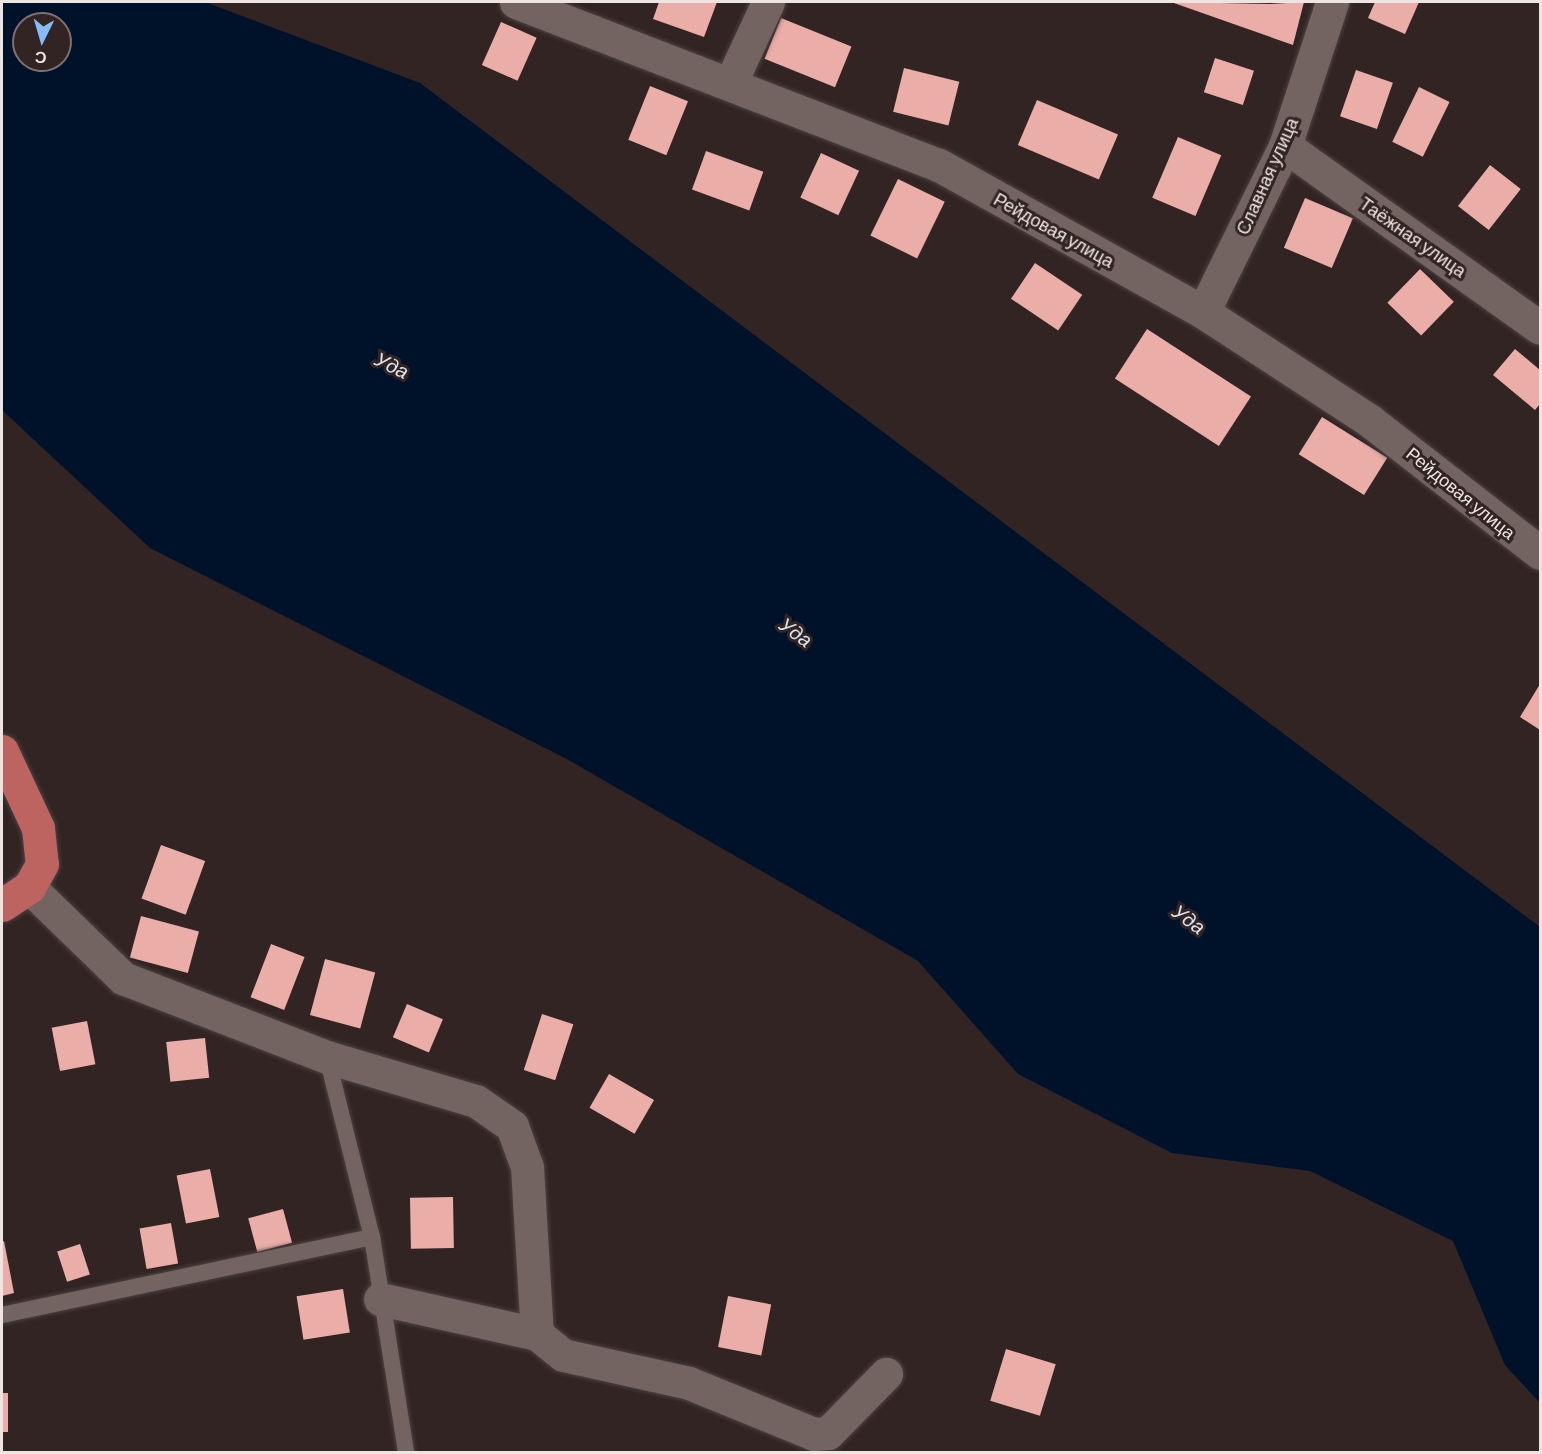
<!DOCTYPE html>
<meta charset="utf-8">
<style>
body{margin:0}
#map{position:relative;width:1542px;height:1454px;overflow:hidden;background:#312423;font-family:Barlow,sans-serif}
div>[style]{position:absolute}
.water>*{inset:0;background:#00112a}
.building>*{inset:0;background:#eaada7;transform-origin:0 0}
.roads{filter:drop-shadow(0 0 2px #4c4140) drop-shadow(0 0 2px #4c4140)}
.service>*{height:16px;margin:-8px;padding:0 8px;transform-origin:8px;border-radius:8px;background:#736462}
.minor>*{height:33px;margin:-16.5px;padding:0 16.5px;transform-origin:16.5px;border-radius:16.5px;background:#736462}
.primary>*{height:33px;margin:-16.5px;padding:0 16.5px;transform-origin:16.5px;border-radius:16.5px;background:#bd6460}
span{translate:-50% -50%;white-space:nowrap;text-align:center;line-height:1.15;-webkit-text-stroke:6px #312423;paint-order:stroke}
.street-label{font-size:18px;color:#eee5e3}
.water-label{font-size:20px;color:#dbe5f2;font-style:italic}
.frame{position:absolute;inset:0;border:3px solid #eee5e3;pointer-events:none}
.north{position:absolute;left:12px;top:12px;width:60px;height:60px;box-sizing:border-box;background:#312423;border:2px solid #7d7170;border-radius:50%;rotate:185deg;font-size:16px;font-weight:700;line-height:24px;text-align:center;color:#eee5e3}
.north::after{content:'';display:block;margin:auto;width:21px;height:27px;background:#86bbfb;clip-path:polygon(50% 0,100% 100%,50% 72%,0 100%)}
</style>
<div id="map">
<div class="water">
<i style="clip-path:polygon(evenodd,2px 2px,205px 2px,420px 83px,1540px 927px,1540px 1403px,1505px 1365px,1453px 1241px,1310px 1171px,1172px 1153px,1018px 1074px,918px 961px,565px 758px,150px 548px,2px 410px,2px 2px,24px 24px,60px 24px,60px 60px,24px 60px,24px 24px)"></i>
</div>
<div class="building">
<i style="clip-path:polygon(659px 2px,717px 2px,704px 37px,653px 19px)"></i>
<i style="clip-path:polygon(1171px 2px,1270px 4px,1304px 2px,1293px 45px)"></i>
<i style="clip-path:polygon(1375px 2px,1419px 2px,1405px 34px,1368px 18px)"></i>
<i style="left:781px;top:18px;width:76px;height:44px;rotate:22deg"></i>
<i style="left:501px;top:22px;width:39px;height:47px;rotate:24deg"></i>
<i style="left:1215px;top:58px;width:41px;height:36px;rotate:18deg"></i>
<i style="left:904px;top:68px;width:57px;height:45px;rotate:14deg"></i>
<i style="left:1356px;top:70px;width:39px;height:49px;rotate:19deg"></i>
<i style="left:650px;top:86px;width:41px;height:58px;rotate:22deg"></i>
<i style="left:1419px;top:87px;width:34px;height:61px;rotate:26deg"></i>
<i style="left:1037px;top:100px;width:88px;height:49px;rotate:23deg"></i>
<i style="left:1178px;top:137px;width:47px;height:66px;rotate:23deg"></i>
<i style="left:706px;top:151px;width:61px;height:41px;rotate:20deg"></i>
<i style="left:821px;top:153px;width:42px;height:49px;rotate:25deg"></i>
<i style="left:1490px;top:165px;width:39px;height:52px;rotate:38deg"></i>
<i style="left:898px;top:179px;width:52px;height:63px;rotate:26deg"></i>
<i style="left:1305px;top:198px;width:52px;height:54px;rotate:23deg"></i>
<i style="left:1035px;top:263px;width:57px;height:43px;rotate:34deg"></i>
<i style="left:1420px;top:269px;width:47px;height:47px;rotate:44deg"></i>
<i style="left:1147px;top:329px;width:124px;height:59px;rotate:33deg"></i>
<i style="clip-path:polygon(1515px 349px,1540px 370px,1540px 404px,1535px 410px,1493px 375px)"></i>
<i style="left:1322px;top:417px;width:77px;height:44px;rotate:32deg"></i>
<i style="clip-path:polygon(1540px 684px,1540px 730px,1520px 717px)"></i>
<i style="left:161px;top:845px;width:47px;height:57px;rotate:20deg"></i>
<i style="left:141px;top:916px;width:60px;height:43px;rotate:15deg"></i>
<i style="left:271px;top:944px;width:36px;height:57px;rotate:21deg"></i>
<i style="left:325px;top:959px;width:52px;height:58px;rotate:15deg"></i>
<i style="left:407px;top:1004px;width:39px;height:36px;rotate:23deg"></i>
<i style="left:542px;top:1014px;width:33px;height:59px;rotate:18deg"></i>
<i style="left:87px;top:1021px;width:44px;height:36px;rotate:79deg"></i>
<i style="left:205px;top:1038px;width:40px;height:39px;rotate:84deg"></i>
<i style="left:609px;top:1074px;width:52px;height:39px;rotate:30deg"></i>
<i style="left:210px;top:1169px;width:49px;height:34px;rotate:79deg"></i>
<i style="left:453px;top:1197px;width:51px;height:43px;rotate:89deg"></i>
<i style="left:283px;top:1209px;width:35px;height:36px;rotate:75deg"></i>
<i style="left:171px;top:1223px;width:41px;height:32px;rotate:80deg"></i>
<i style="clip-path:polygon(4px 1241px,14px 1293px,2px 1296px,2px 1242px)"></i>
<i style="left:80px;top:1244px;width:32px;height:24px;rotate:72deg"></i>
<i style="left:343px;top:1289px;width:44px;height:47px;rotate:81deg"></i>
<i style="left:728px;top:1296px;width:44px;height:52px;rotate:11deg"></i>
<i style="left:1006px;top:1349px;width:52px;height:54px;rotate:17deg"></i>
<i style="left:2px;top:1393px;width:6px;height:39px"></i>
</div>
<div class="roads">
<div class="service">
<i style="left:327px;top:1057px;width:186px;rotate:76deg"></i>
<i style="left:372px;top:1237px;width:218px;rotate:81deg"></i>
<i style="left:2px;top:1315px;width:378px;rotate:-11.9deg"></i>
</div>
<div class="minor">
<i style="left:516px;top:2px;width:453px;rotate:21.1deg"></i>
<i style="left:939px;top:165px;width:302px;rotate:29.1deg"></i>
<i style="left:1203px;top:312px;width:199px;rotate:33.1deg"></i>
<i style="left:1370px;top:421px;width:215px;rotate:37.8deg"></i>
<i style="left:730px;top:84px;width:90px;rotate:-65.1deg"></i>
<i style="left:1285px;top:146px;width:313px;rotate:35.5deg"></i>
<i style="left:1203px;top:312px;width:185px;rotate:-63.7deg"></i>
<i style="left:1285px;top:146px;width:151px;rotate:-71.9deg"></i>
<i style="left:29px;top:887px;width:131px;rotate:44.1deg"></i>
<i style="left:123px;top:978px;width:219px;rotate:21.2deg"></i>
<i style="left:327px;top:1057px;width:155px;rotate:16.5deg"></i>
<i style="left:476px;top:1101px;width:44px;rotate:34.8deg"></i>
<i style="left:512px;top:1126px;width:44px;rotate:69.9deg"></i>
<i style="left:527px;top:1167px;width:167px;rotate:86.6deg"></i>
<i style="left:537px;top:1334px;width:33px;rotate:39deg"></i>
<i style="left:563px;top:1355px;width:129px;rotate:12.5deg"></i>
<i style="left:689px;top:1383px;width:135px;rotate:22.2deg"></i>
<i style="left:814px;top:1434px;width:14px;rotate:-4deg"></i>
<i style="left:828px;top:1433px;width:83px;rotate:-45.5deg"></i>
<i style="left:380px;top:1299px;width:161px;rotate:12.6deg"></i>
</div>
<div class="primary">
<i style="left:2px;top:751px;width:85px;rotate:64.9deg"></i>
<i style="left:38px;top:828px;width:36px;rotate:84deg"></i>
<i style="left:42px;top:864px;width:26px;rotate:119deg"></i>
<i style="left:29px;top:887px;width:32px;rotate:146deg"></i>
</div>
</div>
<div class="street-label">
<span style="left:1267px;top:176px;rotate:-66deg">Славная улица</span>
<span style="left:1054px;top:230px;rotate:29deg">Рейдовая улица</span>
<span style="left:1413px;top:237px;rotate:35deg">Таёжная улица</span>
<span style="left:1461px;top:493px;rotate:39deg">Рейдовая улица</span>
</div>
<div class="water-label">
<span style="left:392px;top:365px;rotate:26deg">Уда</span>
<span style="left:796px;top:632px;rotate:36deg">Уда</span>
<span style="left:1189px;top:919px;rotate:36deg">Уда</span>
</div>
<div class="frame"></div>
<div class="north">С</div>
</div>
